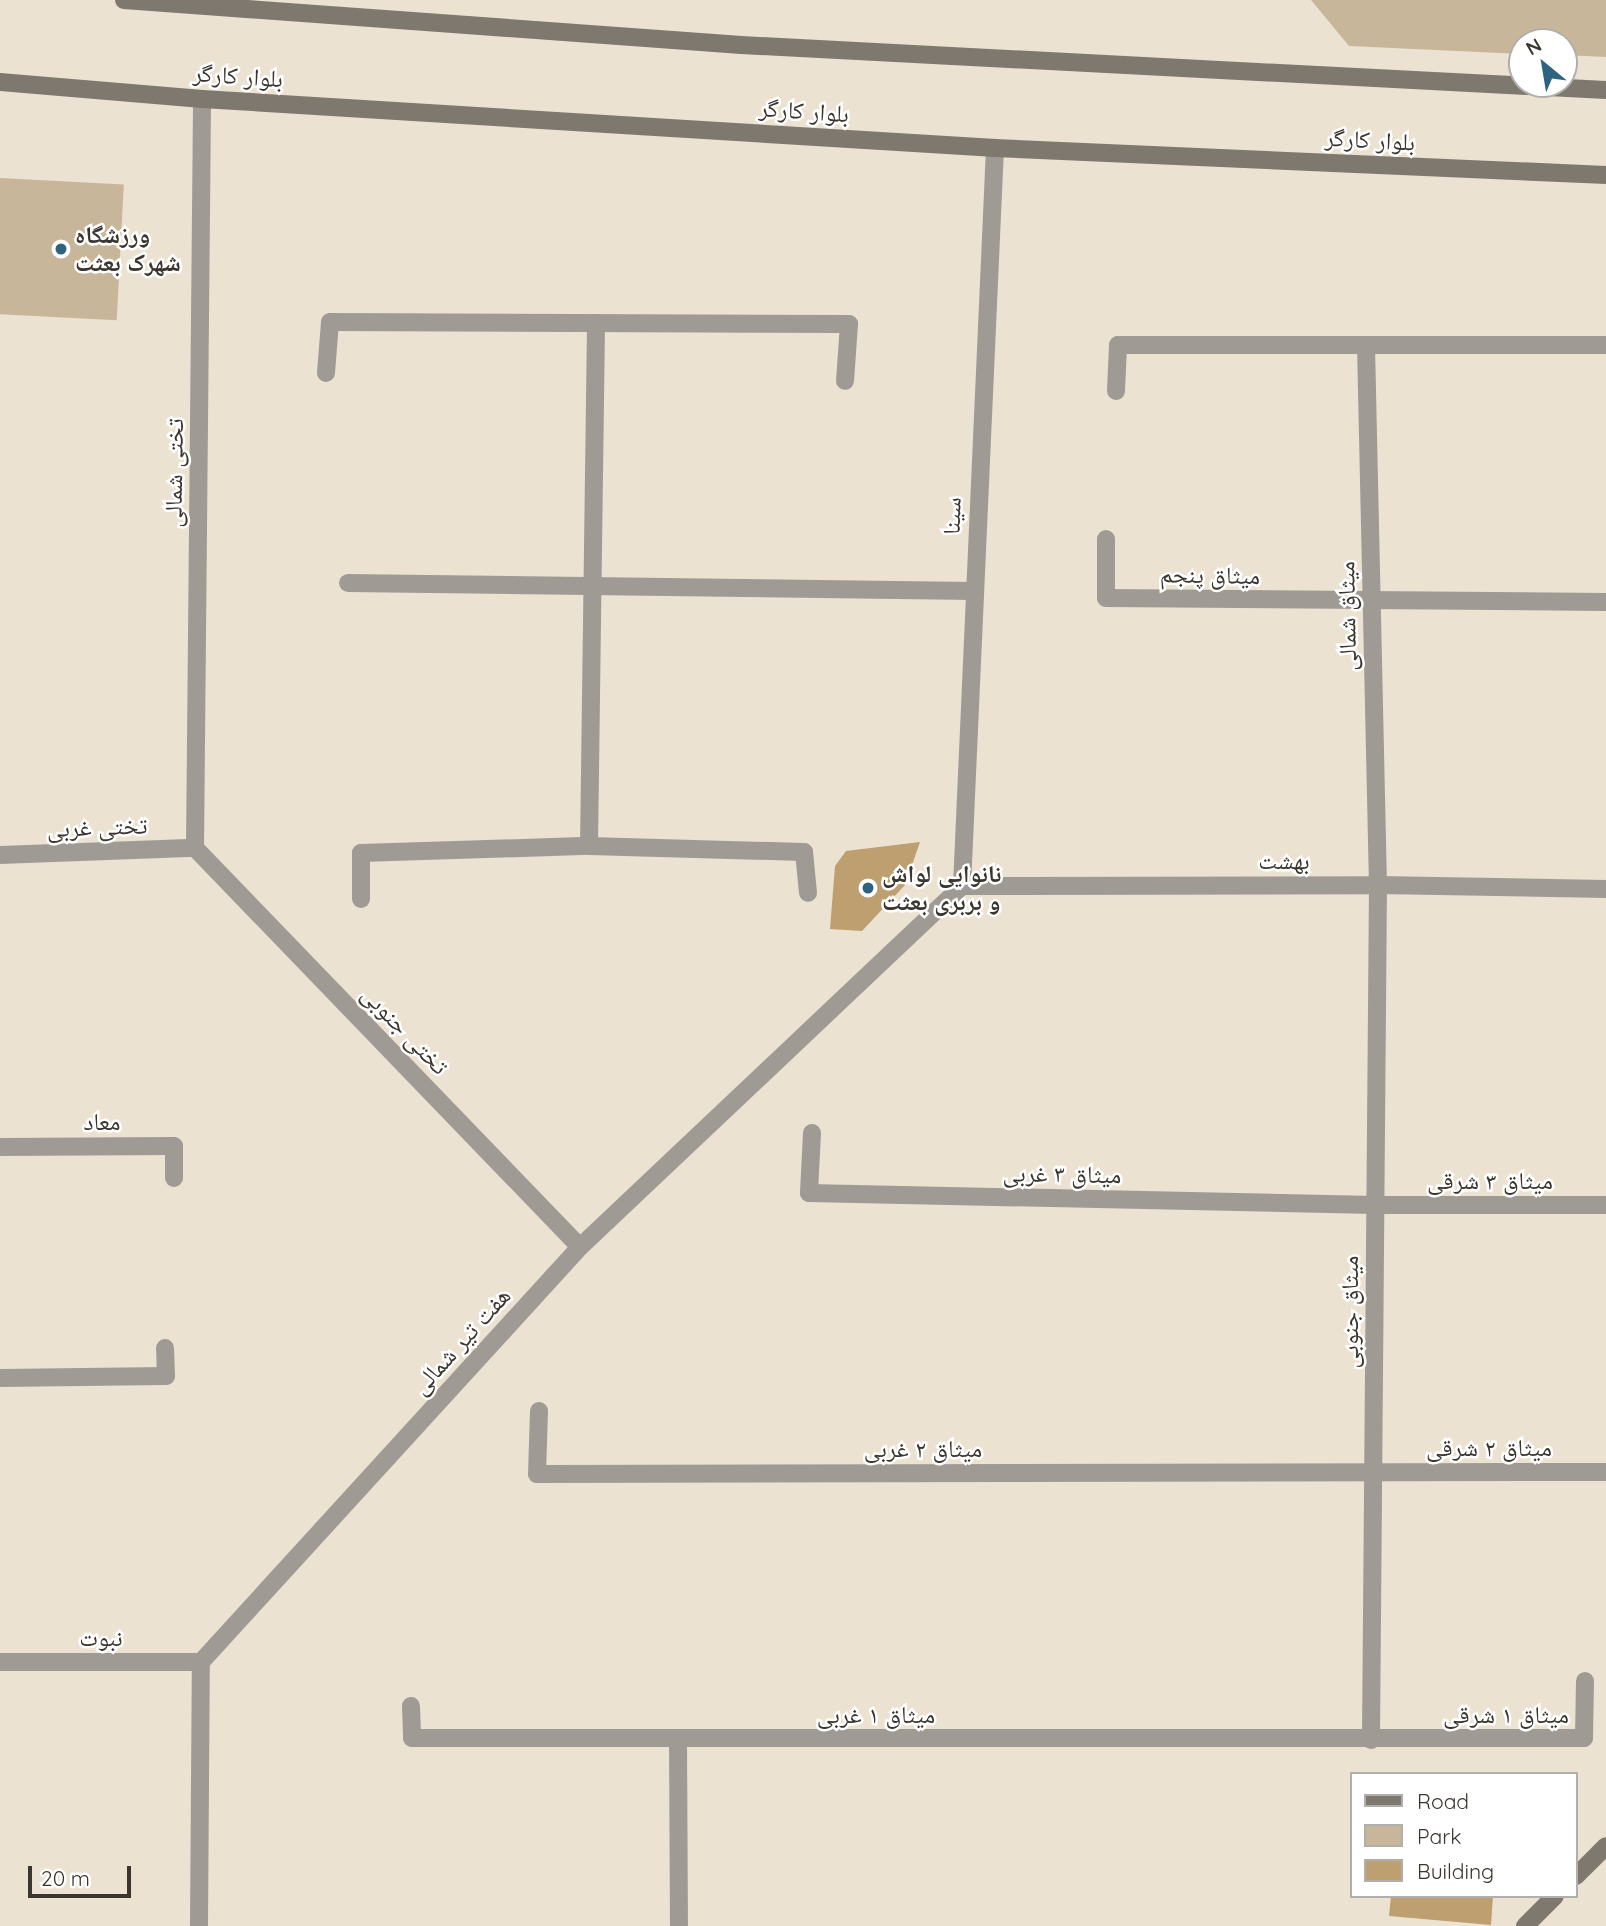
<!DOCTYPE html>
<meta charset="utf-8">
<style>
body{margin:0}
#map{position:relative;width:1606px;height:1926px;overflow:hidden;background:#ece2d2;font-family:Quicksand,"Noto Naskh Arabic",sans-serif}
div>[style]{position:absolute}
.green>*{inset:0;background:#c8b69a;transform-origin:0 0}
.building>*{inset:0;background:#bd9f70}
.street>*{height:18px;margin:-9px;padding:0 9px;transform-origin:9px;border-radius:9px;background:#9f9b94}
.secondary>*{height:18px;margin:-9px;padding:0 9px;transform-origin:9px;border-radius:9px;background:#7e786e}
.dots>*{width:19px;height:19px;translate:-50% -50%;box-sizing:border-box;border:4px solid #fff;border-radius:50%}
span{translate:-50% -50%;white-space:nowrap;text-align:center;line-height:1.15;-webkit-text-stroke:5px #fff;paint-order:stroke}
.street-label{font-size:24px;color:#3a362f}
.poi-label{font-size:24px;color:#3a362f;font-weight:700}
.left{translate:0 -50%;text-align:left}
.legend{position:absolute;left:1350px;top:1772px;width:228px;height:126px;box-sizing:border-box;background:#fff;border:2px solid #b0afac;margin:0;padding:9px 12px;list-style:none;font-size:21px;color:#3a362f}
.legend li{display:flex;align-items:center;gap:14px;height:35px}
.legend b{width:35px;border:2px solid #b0afac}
.north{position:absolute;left:1508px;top:28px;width:70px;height:70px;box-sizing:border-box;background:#fff;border:2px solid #b0afac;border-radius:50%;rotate:330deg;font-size:19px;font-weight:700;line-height:28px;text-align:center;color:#3a362f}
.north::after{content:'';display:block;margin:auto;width:24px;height:32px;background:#2f6480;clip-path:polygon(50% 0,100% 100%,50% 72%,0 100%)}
.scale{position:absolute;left:28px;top:1866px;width:103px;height:32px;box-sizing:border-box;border:4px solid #3a362f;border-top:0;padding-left:9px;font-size:21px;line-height:24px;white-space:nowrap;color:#3a362f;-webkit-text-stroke:5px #fff;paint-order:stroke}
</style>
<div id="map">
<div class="green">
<i style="clip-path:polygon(1311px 0,1606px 0,1606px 57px,1564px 55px,1564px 42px,1522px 42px,1522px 54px,1349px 46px)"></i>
<i style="left:0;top:178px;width:124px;height:136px;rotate:3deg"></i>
</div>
<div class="building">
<i style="clip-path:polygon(920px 842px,905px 885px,862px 931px,830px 929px,835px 866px,846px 851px)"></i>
<i style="clip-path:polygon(1391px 1896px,1493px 1896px,1491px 1925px,1389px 1916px)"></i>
</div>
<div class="street">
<i style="left:1366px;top:345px;width:540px;rotate:88.73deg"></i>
<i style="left:1378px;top:885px;width:855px;rotate:90.47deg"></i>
<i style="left:326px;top:373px;width:51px;rotate:-85.5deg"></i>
<i style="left:330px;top:322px;width:519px;rotate:0.22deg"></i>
<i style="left:849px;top:324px;width:57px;rotate:94deg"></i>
<i style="left:1116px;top:391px;width:46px;rotate:-87.5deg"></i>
<i style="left:1118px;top:345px;width:488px"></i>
<i style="left:1106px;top:539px;width:59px;rotate:90deg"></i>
<i style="left:1106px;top:598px;width:500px;rotate:0.46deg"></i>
<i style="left:348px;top:583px;width:625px;rotate:0.73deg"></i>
<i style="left:589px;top:846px;width:215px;rotate:1.6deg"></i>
<i style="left:804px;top:852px;width:41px;rotate:84.4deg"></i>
<i style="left:195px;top:848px;width:749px;rotate:-89.46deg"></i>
<i style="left:195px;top:848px;width:554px;rotate:46.02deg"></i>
<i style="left:0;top:855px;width:195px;rotate:-2.1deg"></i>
<i style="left:962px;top:886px;width:739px;rotate:-87.44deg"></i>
<i style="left:962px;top:886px;width:416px;rotate:-0.1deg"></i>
<i style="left:1378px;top:885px;width:228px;rotate:1deg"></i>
<i style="left:361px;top:899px;width:46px;rotate:-90deg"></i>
<i style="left:361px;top:853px;width:228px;rotate:-1.8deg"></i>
<i style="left:589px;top:846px;width:523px;rotate:-89.23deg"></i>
<i style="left:812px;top:1133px;width:60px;rotate:92.9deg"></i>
<i style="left:809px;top:1193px;width:566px;rotate:1.21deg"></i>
<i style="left:1375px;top:1205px;width:231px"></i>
<i style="left:0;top:1147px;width:174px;rotate:-0.3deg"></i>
<i style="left:174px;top:1146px;width:32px;rotate:90deg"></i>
<i style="left:0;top:1378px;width:166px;rotate:-0.7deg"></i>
<i style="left:166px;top:1376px;width:28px;rotate:-92deg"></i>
<i style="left:539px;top:1411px;width:63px;rotate:91.8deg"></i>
<i style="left:537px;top:1474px;width:1069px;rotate:-0.11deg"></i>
<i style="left:0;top:1662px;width:201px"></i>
<i style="left:411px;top:1706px;width:32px;rotate:88deg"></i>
<i style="left:412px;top:1738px;width:1172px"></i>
<i style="left:1584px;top:1738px;width:57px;rotate:-89deg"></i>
<i style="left:678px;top:1739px;width:187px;rotate:89.7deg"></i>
<i style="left:199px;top:1926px;width:264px;rotate:-89.6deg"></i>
<i style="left:201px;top:1662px;width:562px;rotate:-47.6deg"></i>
<i style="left:580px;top:1247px;width:526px;rotate:-43.38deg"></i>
</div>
<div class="secondary">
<i style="left:124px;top:0;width:619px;rotate:4.17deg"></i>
<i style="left:741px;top:45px;width:866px;rotate:2.98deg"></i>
<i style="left:0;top:82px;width:203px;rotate:4.8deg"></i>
<i style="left:202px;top:99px;width:795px;rotate:3.54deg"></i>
<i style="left:995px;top:148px;width:612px;rotate:2.53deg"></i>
<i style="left:1576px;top:1876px;width:42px;rotate:-45deg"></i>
<i style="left:1525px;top:1926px;width:42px;rotate:-45deg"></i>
</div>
<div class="dots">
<i style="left:61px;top:249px;background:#2f6480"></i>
<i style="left:868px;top:888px;background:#2f6480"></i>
</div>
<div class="street-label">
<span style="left:238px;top:76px;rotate:4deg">بلوار کارگر</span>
<span style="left:804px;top:111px;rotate:4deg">بلوار کارگر</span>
<span style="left:1370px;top:140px;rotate:3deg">بلوار کارگر</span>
<span style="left:174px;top:473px;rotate:-89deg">تختی شمالی</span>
<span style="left:952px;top:516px;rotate:-88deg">سینا</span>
<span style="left:1210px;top:575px;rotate:1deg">میثاق پنجم</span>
<span style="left:1347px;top:616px;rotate:-91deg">میثاق شمالی</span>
<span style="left:97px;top:827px;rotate:-2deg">تختی غربی</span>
<span style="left:1284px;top:861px">بهشت</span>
<span style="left:405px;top:1030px;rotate:46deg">تختی جنوبی</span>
<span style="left:102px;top:1122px">معاد</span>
<span style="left:1062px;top:1174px;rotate:1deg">میثاق ۳ غربی</span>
<span style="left:1490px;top:1181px">میثاق ۳ شرقی</span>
<span style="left:1350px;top:1312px;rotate:-90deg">میثاق جنوبی</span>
<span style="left:461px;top:1341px;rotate:-48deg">هفت تیر شمالی</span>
<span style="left:1489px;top:1448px">میثاق ۲ شرقی</span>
<span style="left:923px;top:1449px">میثاق ۲ غربی</span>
<span style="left:101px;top:1638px">نبوت</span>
<span style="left:876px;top:1715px">میثاق ۱ غربی</span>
<span style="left:1506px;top:1715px">میثاق ۱ شرقی</span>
</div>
<div class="poi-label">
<span class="left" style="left:75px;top:249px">ورزشگاه<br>شهرک بعثت</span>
<span class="left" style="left:882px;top:888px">نانوایی لواش<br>و بربری بعثت</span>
</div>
<ul class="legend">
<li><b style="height:9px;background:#7e786e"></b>Road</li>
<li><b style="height:19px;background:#c8b69a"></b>Park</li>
<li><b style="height:19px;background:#bd9f70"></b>Building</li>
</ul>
<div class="north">N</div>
<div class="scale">20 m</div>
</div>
